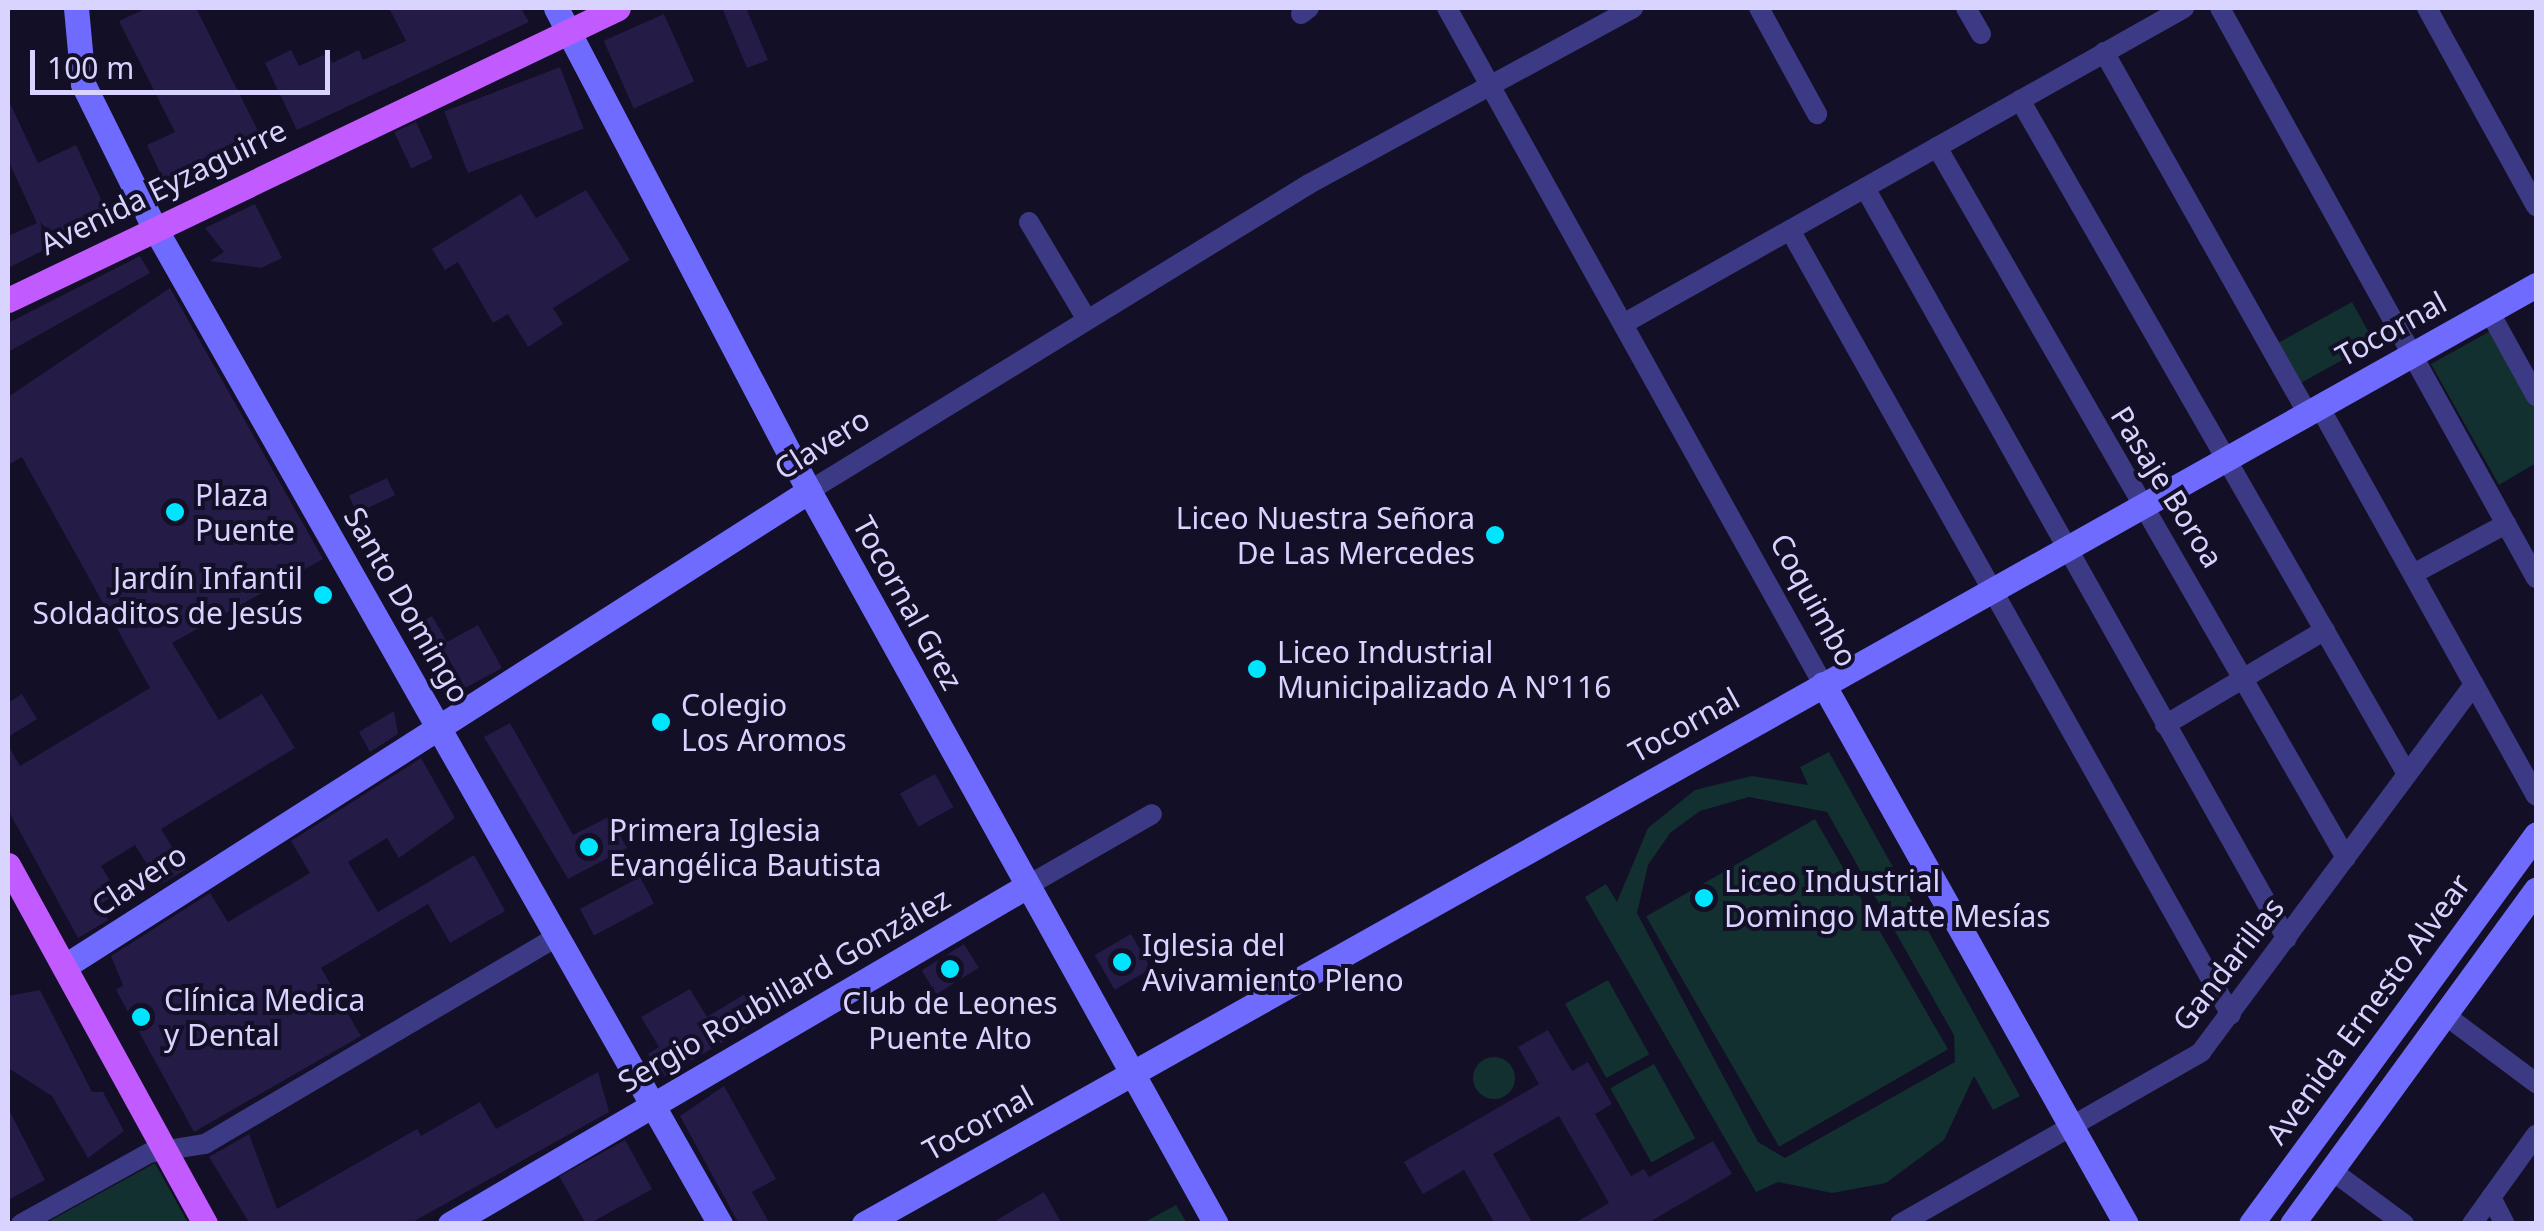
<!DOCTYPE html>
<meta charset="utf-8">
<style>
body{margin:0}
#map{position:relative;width:2544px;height:1231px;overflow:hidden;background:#130f26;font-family:"Noto Sans",sans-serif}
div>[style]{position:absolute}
.green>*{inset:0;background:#12302f;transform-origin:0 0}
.round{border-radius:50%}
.building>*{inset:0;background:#241b47;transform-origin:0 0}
.street>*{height:20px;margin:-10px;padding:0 10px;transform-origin:10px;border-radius:10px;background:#3d3a85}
.secondary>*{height:25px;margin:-12.5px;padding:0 12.5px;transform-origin:12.5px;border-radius:12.5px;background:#6f6bff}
.primary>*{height:25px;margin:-12.5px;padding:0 12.5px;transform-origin:12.5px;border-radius:12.5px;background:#c25bff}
.dots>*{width:28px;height:28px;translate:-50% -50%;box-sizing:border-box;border:5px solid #130f26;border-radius:50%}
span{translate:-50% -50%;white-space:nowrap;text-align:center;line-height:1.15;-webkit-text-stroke:8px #130f26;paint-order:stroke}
.street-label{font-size:30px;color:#d9d4ff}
.poi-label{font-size:30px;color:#d9d4ff}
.left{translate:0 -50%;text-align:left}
.right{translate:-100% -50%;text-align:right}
.frame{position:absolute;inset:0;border:10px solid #d9d4ff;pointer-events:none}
.scale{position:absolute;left:30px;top:50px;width:300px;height:45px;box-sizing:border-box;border:5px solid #d9d4ff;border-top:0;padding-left:12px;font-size:30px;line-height:35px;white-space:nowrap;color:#d9d4ff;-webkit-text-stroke:8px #130f26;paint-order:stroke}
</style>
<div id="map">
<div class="green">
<i style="left:2352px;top:302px;width:46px;height:86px;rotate:61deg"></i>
<i style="clip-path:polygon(2494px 329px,2536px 406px,2536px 463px,2499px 485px,2431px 364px)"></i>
<i style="clip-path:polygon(evenodd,1829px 752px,2020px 1096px,1993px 1110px,1974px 1076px,1944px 1140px,1886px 1183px,1832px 1193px,1778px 1182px,1756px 1192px,1585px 897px,1606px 884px,1617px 902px,1648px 828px,1695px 790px,1752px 776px,1808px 785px,1800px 767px,1829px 752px,1749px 797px,1827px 812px,1954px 1035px,1955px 1062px,1785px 1158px,1758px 1142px,1637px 913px,1648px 865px,1670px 833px,1700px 811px,1749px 797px)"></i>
<i style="left:1815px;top:819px;width:266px;height:195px;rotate:60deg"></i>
<i style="left:1608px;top:980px;width:85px;height:49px;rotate:61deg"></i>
<i class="round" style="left:1473px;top:1057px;width:42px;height:42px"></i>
<i style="left:1654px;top:1064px;width:85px;height:50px;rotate:61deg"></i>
<i style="clip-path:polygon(155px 1163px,188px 1223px,46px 1223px)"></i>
<i style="clip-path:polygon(1176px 1205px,1187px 1223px,1143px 1223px)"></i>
</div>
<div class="building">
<i style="clip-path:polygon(147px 8px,196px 8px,258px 131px,163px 179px,147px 145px,175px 132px,119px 21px)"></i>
<i style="clip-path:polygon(389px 8px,521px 8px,529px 22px,297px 130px,265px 63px,291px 50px,299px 66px,328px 53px,332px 63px,359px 50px,363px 60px,406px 41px)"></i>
<i style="clip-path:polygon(722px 8px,746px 8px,768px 60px,747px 68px)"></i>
<i style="left:664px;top:14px;width:74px;height:66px;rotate:66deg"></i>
<i style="left:560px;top:67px;width:66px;height:124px;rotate:69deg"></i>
<i style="clip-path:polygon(8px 99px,38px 163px,76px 145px,109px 217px,8px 268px,8px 236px,37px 223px,8px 160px)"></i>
<i style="left:416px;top:122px;width:40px;height:24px;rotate:65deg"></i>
<i style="clip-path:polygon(586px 190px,630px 260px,553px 308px,563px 324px,528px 347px,508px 314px,493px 323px,458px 262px,445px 270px,432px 249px,521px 194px,536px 218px)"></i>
<i style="clip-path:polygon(255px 204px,282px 258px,261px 268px,210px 261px,224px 252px,205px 228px)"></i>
<i style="clip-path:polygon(140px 256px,150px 273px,8px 352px,8px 323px)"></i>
<i style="clip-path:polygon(170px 288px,323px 559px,172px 643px,219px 720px,262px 694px,295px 748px,161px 829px,186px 869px,160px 885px,135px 845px,101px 866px,118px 893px,99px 905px,108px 920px,78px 938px,8px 810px,8px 745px,20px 766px,150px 688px,22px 457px,8px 465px,8px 397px)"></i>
<i style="left:387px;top:478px;width:19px;height:42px;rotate:65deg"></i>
<i style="clip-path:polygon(432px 616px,447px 642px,478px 625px,502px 668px,465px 688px,445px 652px,428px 662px,409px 629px)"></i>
<i style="clip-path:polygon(22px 694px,37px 719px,8px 737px,8px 703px)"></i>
<i style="clip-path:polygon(394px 711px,398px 734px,370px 752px,359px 732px)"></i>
<i style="clip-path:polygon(510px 723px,573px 835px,610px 816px,627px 848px,568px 879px,484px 737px)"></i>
<i style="clip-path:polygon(421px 758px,455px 818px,399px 858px,387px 838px,348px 862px,378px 912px,474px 855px,505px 911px,450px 943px,428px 904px,321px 968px,361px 1036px,194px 1132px,116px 990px,123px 985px,111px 956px,210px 893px,228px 922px,310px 873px,291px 841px)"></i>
<i style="left:935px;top:774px;width:38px;height:40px;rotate:61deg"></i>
<i style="left:640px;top:877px;width:30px;height:68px;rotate:62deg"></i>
<i style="left:1131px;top:934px;width:40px;height:42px;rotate:60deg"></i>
<i style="left:964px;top:944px;width:28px;height:50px;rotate:58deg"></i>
<i style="clip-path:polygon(690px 989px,707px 1017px,748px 992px,764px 1018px,662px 1078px,648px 1054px,659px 1047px,641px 1017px)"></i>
<i style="clip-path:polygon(40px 990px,92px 1092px,103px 1092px,124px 1131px,88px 1158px,52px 1096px,8px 1068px,8px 996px)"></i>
<i style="clip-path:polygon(1548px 1030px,1572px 1071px,1588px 1062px,1612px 1104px,1595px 1114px,1631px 1176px,1644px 1169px,1649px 1177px,1713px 1141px,1732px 1174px,1646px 1224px,1573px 1224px,1609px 1203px,1559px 1116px,1493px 1154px,1533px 1224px,1495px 1224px,1464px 1170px,1423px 1194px,1404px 1162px,1539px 1084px,1518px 1047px)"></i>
<i style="clip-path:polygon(598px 1072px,609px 1112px,409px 1224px,250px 1224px,209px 1157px,249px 1134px,277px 1209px,417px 1129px,421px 1136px,480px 1102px,496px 1129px)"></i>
<i style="clip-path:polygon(724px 1086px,776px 1179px,752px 1192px,770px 1224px,739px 1224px,680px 1116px)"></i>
<i style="clip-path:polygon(8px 1108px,45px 1180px,8px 1200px)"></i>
<i style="left:625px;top:1140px;width:56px;height:75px;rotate:61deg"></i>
<i style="clip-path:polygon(1044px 1192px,1062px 1224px,990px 1224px)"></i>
</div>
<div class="street">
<i style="left:1447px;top:8px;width:774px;rotate:60.92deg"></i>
<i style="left:1759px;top:8px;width:121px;rotate:61.3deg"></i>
<i style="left:1966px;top:8px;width:30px;rotate:60deg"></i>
<i style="left:2220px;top:8px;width:652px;rotate:61deg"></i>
<i style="left:2427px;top:8px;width:226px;rotate:61.2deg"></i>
<i style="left:1301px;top:14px;width:10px;rotate:-37deg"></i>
<i style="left:2104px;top:52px;width:414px;rotate:60.6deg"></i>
<i style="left:2020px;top:100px;width:777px;rotate:60.14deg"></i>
<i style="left:1937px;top:147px;width:820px;rotate:60.09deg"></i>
<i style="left:1865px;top:188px;width:861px;rotate:60.67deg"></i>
<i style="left:1029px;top:222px;width:112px;rotate:59.3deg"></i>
<i style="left:1790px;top:230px;width:900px;rotate:60.67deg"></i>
<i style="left:2489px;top:311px;width:97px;rotate:61.1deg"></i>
<i style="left:1623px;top:324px;width:644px;rotate:-29.39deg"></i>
<i style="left:2319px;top:406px;width:446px;rotate:60.9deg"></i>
<i style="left:809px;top:491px;width:587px;rotate:-31.55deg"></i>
<i style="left:1309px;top:184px;width:369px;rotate:-28.5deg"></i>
<i style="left:2413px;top:574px;width:106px;rotate:-28.3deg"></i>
<i style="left:2165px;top:725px;width:186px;rotate:-30.7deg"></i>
<i style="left:1027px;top:886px;width:144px;rotate:-29.9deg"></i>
<i style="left:2445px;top:1015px;width:114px;rotate:36.8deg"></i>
<i style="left:2331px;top:1170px;width:91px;rotate:36.5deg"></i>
<i style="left:2491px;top:1197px;width:30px;rotate:63deg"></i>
<i style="left:21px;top:1224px;width:146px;rotate:-29deg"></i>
<i style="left:149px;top:1153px;width:57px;rotate:-9.1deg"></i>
<i style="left:205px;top:1144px;width:410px;rotate:-30.5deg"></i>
<i style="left:1900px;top:1224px;width:347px;rotate:-29.7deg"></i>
<i style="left:2201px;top:1052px;width:458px;rotate:-53.4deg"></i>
<i style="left:2472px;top:1224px;width:110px;rotate:-54.3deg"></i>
</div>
<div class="secondary">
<i style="left:76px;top:8px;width:76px;rotate:84.7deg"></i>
<i style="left:83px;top:84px;width:157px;rotate:63.6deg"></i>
<i style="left:153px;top:225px;width:1149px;rotate:60.42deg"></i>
<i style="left:556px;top:8px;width:545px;rotate:62.35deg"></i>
<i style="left:809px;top:491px;width:838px;rotate:60.96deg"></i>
<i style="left:1823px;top:684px;width:619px;rotate:60.7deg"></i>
<i style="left:65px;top:966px;width:883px;rotate:-32.56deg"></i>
<i style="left:450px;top:1224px;width:669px;rotate:-30.36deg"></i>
<i style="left:864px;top:1224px;width:1918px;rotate:-29.32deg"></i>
<i style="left:2251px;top:1224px;width:483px;rotate:-53.8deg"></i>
<i style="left:2292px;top:1224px;width:414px;rotate:-53.9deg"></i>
</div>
<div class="primary">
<i style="left:8px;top:300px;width:676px;rotate:-25.58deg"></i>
<i style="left:8px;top:865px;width:409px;rotate:61.2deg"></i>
</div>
<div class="dots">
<i style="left:175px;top:512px;background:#00e5ff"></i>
<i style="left:1495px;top:535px;background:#00e5ff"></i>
<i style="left:323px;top:595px;background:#00e5ff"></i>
<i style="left:1257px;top:669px;background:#00e5ff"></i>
<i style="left:661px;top:722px;background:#00e5ff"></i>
<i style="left:589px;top:847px;background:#00e5ff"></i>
<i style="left:1704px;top:898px;background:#00e5ff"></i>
<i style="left:1122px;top:962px;background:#00e5ff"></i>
<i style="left:950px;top:969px;background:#00e5ff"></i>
<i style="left:141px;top:1017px;background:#00e5ff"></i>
</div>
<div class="street-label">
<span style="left:163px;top:187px;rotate:-26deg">Avenida Eyzaguirre</span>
<span style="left:2391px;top:329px;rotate:-29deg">Tocornal</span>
<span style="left:822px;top:444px;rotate:-32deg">Clavero</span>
<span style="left:2167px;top:487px;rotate:58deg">Pasaje Boroa</span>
<span style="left:1814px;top:600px;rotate:61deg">Coquimbo</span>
<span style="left:908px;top:603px;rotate:61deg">Tocornal Grez</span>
<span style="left:407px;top:605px;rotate:60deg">Santo Domingo</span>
<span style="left:1684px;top:725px;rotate:-29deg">Tocornal</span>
<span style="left:139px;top:880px;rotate:-33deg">Clavero</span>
<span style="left:2228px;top:964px;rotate:-52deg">Gandarillas</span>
<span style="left:784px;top:990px;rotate:-30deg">Sergio Roubillard González</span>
<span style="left:2368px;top:1009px;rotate:-54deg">Avenida Ernesto Alvear</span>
<span style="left:978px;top:1123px;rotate:-29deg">Tocornal</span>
</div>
<div class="poi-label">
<span class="left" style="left:195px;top:512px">Plaza<br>Puente</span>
<span class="right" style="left:1475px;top:535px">Liceo Nuestra Señora<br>De Las Mercedes</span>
<span class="right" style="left:303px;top:595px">Jardín Infantil<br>Soldaditos de Jesús</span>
<span class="left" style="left:1277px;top:669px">Liceo Industrial<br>Municipalizado A N°116</span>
<span class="left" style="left:681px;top:722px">Colegio<br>Los Aromos</span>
<span class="left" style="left:609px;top:847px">Primera Iglesia<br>Evangélica Bautista</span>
<span class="left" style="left:1724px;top:898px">Liceo Industrial<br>Domingo Matte Mesías</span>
<span class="left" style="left:1142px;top:962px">Iglesia del<br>Avivamiento Pleno</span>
<span class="left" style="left:164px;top:1017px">Clínica Medica<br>y Dental</span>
<span style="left:950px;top:1020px">Club de Leones<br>Puente Alto</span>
</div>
<div class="frame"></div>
<div class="scale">100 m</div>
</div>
